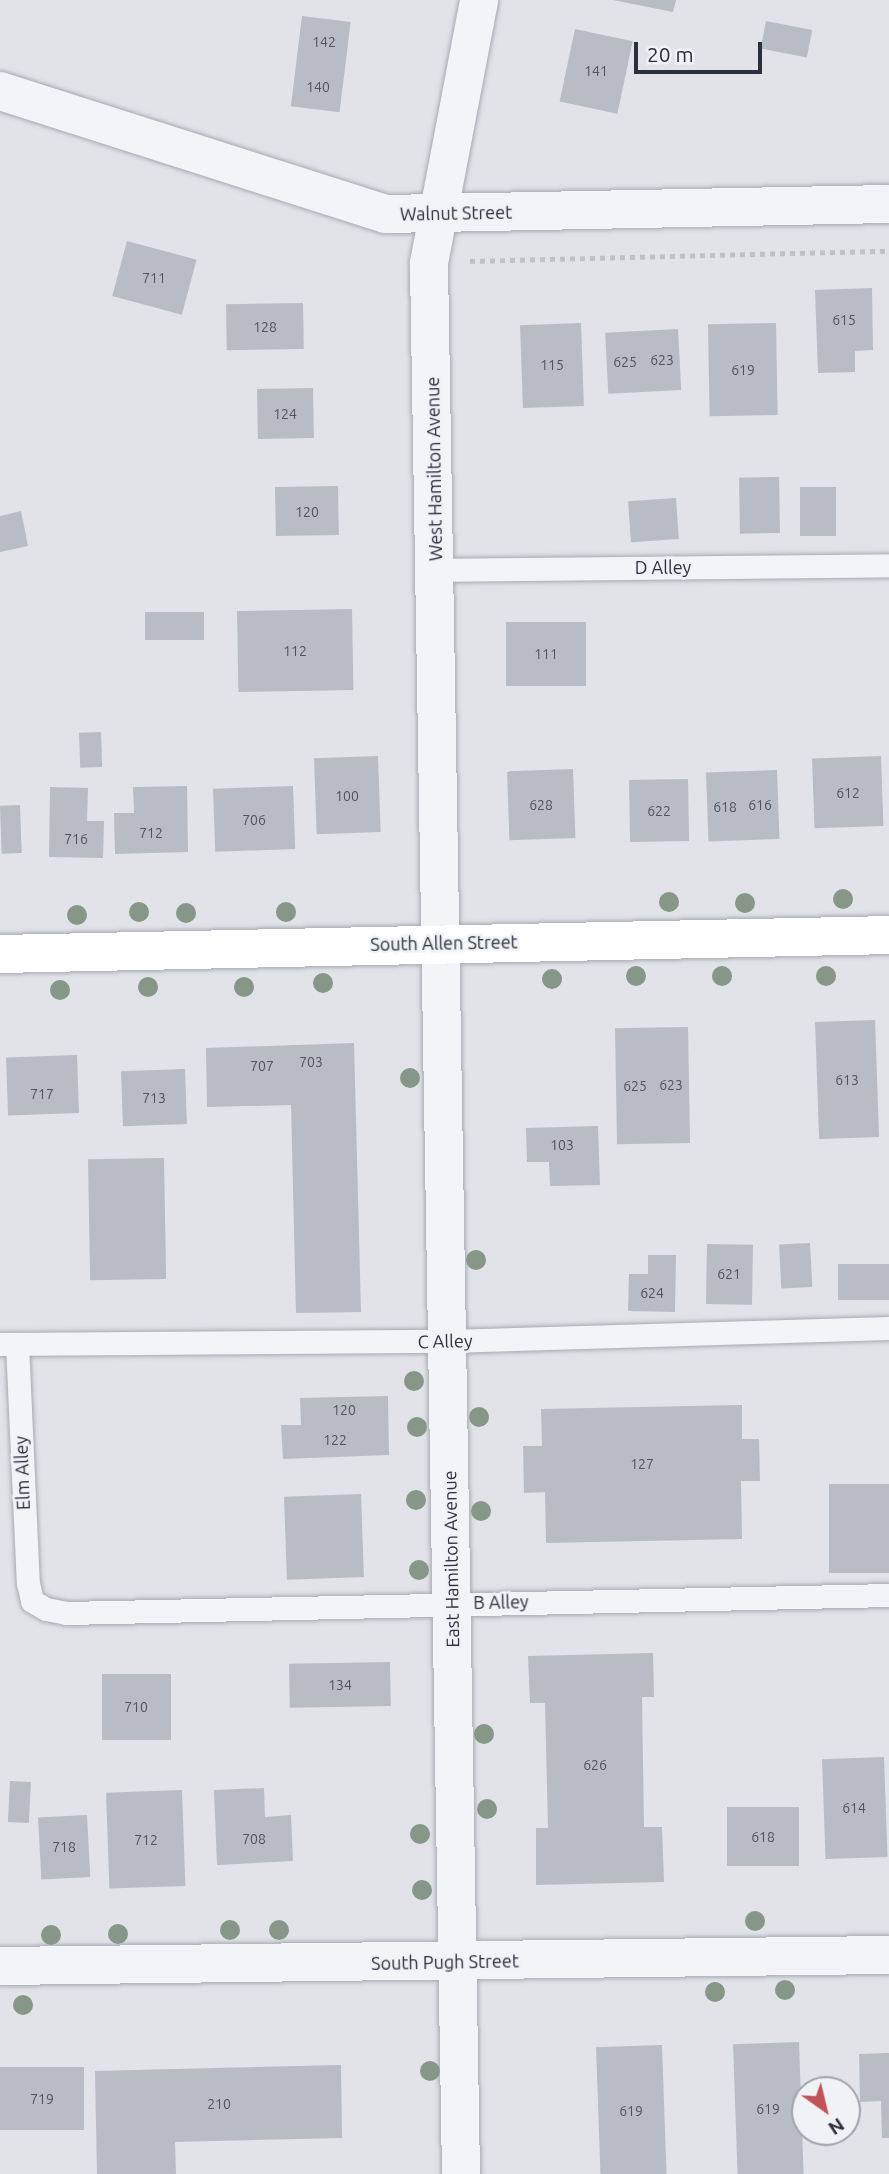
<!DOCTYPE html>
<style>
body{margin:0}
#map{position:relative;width:889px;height:2174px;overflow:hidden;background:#e1e3e8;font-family:Ubuntu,sans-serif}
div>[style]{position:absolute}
.building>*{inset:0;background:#b8bcc4;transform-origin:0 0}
.path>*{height:4.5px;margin-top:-2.25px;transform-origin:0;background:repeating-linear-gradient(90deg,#bfc1c7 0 5px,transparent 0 10px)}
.roads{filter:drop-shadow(0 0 2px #a7aab2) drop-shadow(0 0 2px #a7aab2)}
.lane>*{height:23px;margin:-11.5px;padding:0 11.5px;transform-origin:11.5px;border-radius:11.5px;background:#f3f4f7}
.street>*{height:38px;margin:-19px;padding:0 19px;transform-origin:19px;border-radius:19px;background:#f3f4f7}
.secondary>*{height:38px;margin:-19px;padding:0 19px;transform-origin:19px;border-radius:19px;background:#fff}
.trees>*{width:20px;height:20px;margin:-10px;border-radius:50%;background:#869788}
span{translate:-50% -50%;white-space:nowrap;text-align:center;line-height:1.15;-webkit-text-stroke:5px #f0f2f6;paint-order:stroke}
.number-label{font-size:14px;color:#4e5360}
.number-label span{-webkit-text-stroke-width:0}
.street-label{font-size:18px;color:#2b303e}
.north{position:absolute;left:791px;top:2076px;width:70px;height:70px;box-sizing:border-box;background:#f0f2f6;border:2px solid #a1a4ac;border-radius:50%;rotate:146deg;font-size:19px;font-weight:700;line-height:28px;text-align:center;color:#2b303e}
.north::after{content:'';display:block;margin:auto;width:24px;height:32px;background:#c15257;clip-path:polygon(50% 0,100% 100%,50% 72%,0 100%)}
.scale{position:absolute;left:634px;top:42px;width:128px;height:32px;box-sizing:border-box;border:4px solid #2b303e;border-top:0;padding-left:9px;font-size:21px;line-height:24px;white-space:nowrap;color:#2b303e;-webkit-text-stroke:5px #f0f2f6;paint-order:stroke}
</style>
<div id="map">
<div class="building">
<i style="clip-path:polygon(613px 0,676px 0,673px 12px)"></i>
<i style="left:302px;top:16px;width:49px;height:91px;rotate:7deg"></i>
<i style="left:766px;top:21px;width:47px;height:28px;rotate:11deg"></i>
<i style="left:575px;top:29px;width:59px;height:74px;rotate:12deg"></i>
<i style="left:127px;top:241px;width:72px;height:57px;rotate:15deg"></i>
<i style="clip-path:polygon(872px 288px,873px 350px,855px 351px,855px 372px,818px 373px,815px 290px)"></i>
<i style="left:303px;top:303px;width:46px;height:77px;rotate:89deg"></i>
<i style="left:581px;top:323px;width:83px;height:61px;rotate:88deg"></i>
<i style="left:776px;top:323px;width:92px;height:68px;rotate:89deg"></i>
<i style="left:678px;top:329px;width:61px;height:73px;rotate:87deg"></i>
<i style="left:313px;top:388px;width:50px;height:56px;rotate:89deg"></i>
<i style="left:779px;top:477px;width:56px;height:40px;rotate:89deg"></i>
<i style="left:338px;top:486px;width:49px;height:63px;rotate:89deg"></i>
<i style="left:800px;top:487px;width:36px;height:49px"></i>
<i style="left:676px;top:498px;width:41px;height:48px;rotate:86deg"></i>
<i style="clip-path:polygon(21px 511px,28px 546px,0 552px,0 516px)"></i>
<i style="left:352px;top:609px;width:81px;height:115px;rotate:89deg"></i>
<i style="left:145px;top:612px;width:59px;height:28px"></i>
<i style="left:506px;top:622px;width:80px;height:64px"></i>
<i style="left:101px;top:732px;width:35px;height:22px;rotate:88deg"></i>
<i style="left:378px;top:756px;width:76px;height:64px;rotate:88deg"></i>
<i style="left:881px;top:756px;width:70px;height:69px;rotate:88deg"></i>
<i style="left:573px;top:769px;width:69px;height:66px;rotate:88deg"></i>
<i style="left:777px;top:770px;width:69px;height:71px;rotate:88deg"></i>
<i style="left:688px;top:779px;width:62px;height:59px;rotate:89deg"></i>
<i style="clip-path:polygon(187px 786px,188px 852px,115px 854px,114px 813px,134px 813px,133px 787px)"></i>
<i style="left:293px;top:786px;width:63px;height:80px;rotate:88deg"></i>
<i style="clip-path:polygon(50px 787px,88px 788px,87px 821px,104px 821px,103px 858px,49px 857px)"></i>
<i style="left:20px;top:805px;width:48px;height:20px;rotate:88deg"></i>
<i style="left:875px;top:1020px;width:117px;height:60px;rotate:88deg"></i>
<i style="left:688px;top:1027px;width:116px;height:73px;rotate:89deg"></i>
<i style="clip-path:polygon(354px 1043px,361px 1312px,296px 1313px,291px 1105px,207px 1107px,206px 1048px)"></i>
<i style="left:77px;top:1055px;width:58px;height:71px;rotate:88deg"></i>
<i style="left:185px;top:1069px;width:55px;height:64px;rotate:88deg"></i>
<i style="clip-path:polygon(598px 1126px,600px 1185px,550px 1186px,549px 1162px,527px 1162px,526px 1128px)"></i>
<i style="left:164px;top:1158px;width:121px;height:76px;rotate:89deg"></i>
<i style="left:810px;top:1243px;width:44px;height:31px;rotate:87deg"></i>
<i style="left:707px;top:1244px;width:46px;height:60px;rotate:1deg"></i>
<i style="clip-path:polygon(648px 1255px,676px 1255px,675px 1312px,628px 1311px,629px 1274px,648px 1274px)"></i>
<i style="left:838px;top:1264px;width:51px;height:36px"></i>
<i style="clip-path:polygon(388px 1396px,389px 1455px,283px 1459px,281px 1425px,301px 1425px,300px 1398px)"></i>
<i style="clip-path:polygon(742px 1405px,742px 1439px,759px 1439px,760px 1481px,741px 1481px,742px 1539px,546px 1543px,545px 1492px,524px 1493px,523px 1446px,542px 1446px,541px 1409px)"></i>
<i style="left:889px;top:1484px;width:89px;height:60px;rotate:90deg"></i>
<i style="left:361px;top:1494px;width:83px;height:77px;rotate:88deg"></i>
<i style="clip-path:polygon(653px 1653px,654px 1697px,642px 1697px,644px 1827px,662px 1827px,664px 1882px,536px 1885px,536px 1828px,548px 1828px,545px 1703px,530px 1703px,528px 1656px)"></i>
<i style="left:390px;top:1662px;width:44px;height:101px;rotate:89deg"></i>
<i style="left:102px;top:1674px;width:69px;height:66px"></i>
<i style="left:884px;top:1757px;width:100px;height:62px;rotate:88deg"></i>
<i style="left:10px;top:1781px;width:21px;height:41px;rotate:3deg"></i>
<i style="clip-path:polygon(264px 1788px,265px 1817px,291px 1815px,293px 1861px,217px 1865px,214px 1790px)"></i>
<i style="left:182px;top:1790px;width:96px;height:76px;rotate:88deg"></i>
<i style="left:799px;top:1807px;width:59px;height:72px;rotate:90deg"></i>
<i style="left:87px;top:1815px;width:62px;height:49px;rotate:87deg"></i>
<i style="left:799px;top:2042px;width:132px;height:66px;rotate:88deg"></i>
<i style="left:662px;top:2045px;width:129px;height:66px;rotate:88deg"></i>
<i style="clip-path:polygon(889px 2053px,889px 2138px,882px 2138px,881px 2101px,860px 2102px,859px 2054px)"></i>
<i style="clip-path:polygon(341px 2065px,342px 2138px,175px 2142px,176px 2174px,97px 2174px,95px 2071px)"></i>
<i style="left:84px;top:2067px;width:63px;height:84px;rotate:90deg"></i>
</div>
<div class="path">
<i style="left:470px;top:261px;width:419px;rotate:-1.4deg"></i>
</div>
<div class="roads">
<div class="lane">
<i style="left:436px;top:570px;width:453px;rotate:-0.6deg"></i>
<i style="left:0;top:1344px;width:448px;rotate:-0.4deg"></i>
<i style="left:448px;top:1341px;width:441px;rotate:-1.7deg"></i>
<i style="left:17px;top:1344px;width:239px;rotate:87.4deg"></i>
<i style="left:28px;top:1583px;width:18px;rotate:77deg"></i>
<i style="left:32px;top:1601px;width:16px;rotate:30deg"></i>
<i style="left:46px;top:1609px;width:20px;rotate:11deg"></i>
<i style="left:66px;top:1613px;width:823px;rotate:-1.25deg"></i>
</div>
<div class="street">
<i style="left:0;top:91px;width:405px;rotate:17.7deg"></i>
<i style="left:386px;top:214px;width:503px;rotate:-1.14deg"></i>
<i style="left:0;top:1966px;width:889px;rotate:-0.71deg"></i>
<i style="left:461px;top:2174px;width:1911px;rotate:-90.96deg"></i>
<i style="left:429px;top:263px;width:268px;rotate:-79.2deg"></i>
</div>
<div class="secondary">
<i style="left:0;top:954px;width:889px;rotate:-1.22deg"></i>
</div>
</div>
<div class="trees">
<i style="left:843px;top:899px"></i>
<i style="left:669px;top:902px"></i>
<i style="left:745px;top:903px"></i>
<i style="left:139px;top:912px"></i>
<i style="left:286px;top:912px"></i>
<i style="left:186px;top:913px"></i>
<i style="left:77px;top:915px"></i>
<i style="left:636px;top:976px"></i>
<i style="left:722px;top:976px"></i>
<i style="left:826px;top:976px"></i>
<i style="left:552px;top:979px"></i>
<i style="left:323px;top:983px"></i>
<i style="left:148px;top:987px"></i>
<i style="left:244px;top:987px"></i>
<i style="left:60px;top:990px"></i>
<i style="left:410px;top:1078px"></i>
<i style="left:476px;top:1260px"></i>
<i style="left:414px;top:1381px"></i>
<i style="left:479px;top:1417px"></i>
<i style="left:417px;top:1427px"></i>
<i style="left:416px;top:1500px"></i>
<i style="left:481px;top:1511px"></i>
<i style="left:419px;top:1570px"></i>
<i style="left:484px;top:1734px"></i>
<i style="left:487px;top:1809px"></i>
<i style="left:420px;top:1834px"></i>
<i style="left:422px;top:1890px"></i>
<i style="left:755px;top:1921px"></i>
<i style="left:230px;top:1930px"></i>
<i style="left:279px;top:1930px"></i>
<i style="left:118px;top:1934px"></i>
<i style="left:51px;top:1935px"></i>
<i style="left:785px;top:1990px"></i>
<i style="left:715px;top:1992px"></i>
<i style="left:23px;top:2005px"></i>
<i style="left:430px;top:2071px"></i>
</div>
<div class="number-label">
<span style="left:324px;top:42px">142</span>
<span style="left:596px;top:71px">141</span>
<span style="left:318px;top:87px">140</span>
<span style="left:154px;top:278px">711</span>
<span style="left:844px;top:320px">615</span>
<span style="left:265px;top:327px">128</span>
<span style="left:662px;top:360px">623</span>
<span style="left:625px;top:362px">625</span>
<span style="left:552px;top:365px">115</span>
<span style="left:743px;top:370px">619</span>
<span style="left:285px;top:414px">124</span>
<span style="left:307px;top:512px">120</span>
<span style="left:295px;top:651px">112</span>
<span style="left:546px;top:654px">111</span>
<span style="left:848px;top:793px">612</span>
<span style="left:347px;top:796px">100</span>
<span style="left:541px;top:805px">628</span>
<span style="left:760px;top:805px">616</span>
<span style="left:725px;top:807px">618</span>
<span style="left:659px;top:811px">622</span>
<span style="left:254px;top:820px">706</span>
<span style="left:151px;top:833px">712</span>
<span style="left:76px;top:839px">716</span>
<span style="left:311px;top:1062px">703</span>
<span style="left:262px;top:1066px">707</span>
<span style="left:847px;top:1080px">613</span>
<span style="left:671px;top:1085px">623</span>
<span style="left:635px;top:1086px">625</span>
<span style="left:42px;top:1094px">717</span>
<span style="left:154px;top:1098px">713</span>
<span style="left:562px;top:1145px">103</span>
<span style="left:729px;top:1274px">621</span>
<span style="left:652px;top:1293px">624</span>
<span style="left:344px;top:1410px">120</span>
<span style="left:335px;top:1440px">122</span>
<span style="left:642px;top:1464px">127</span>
<span style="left:340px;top:1685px">134</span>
<span style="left:136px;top:1707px">710</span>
<span style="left:595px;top:1765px">626</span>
<span style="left:854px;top:1808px">614</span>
<span style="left:763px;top:1837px">618</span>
<span style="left:254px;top:1839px">708</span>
<span style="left:146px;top:1840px">712</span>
<span style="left:64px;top:1847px">718</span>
<span style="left:42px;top:2099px">719</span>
<span style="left:219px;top:2104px">210</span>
<span style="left:768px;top:2109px">619</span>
<span style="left:631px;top:2111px">619</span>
</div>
<div class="street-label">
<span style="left:456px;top:213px;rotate:-1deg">Walnut Street</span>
<span style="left:434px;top:469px;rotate:-91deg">West Hamilton Avenue</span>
<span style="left:663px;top:567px">D Alley</span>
<span style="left:444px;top:943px;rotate:-1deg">South Allen Street</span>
<span style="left:445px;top:1341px;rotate:-1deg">C Alley</span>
<span style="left:22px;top:1473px;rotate:-92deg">Elm Alley</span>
<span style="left:451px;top:1559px;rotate:-91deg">East Hamilton Avenue</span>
<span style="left:501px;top:1602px;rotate:-1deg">B Alley</span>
<span style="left:445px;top:1962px;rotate:-1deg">South Pugh Street</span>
</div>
<div class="north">N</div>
<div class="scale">20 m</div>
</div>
